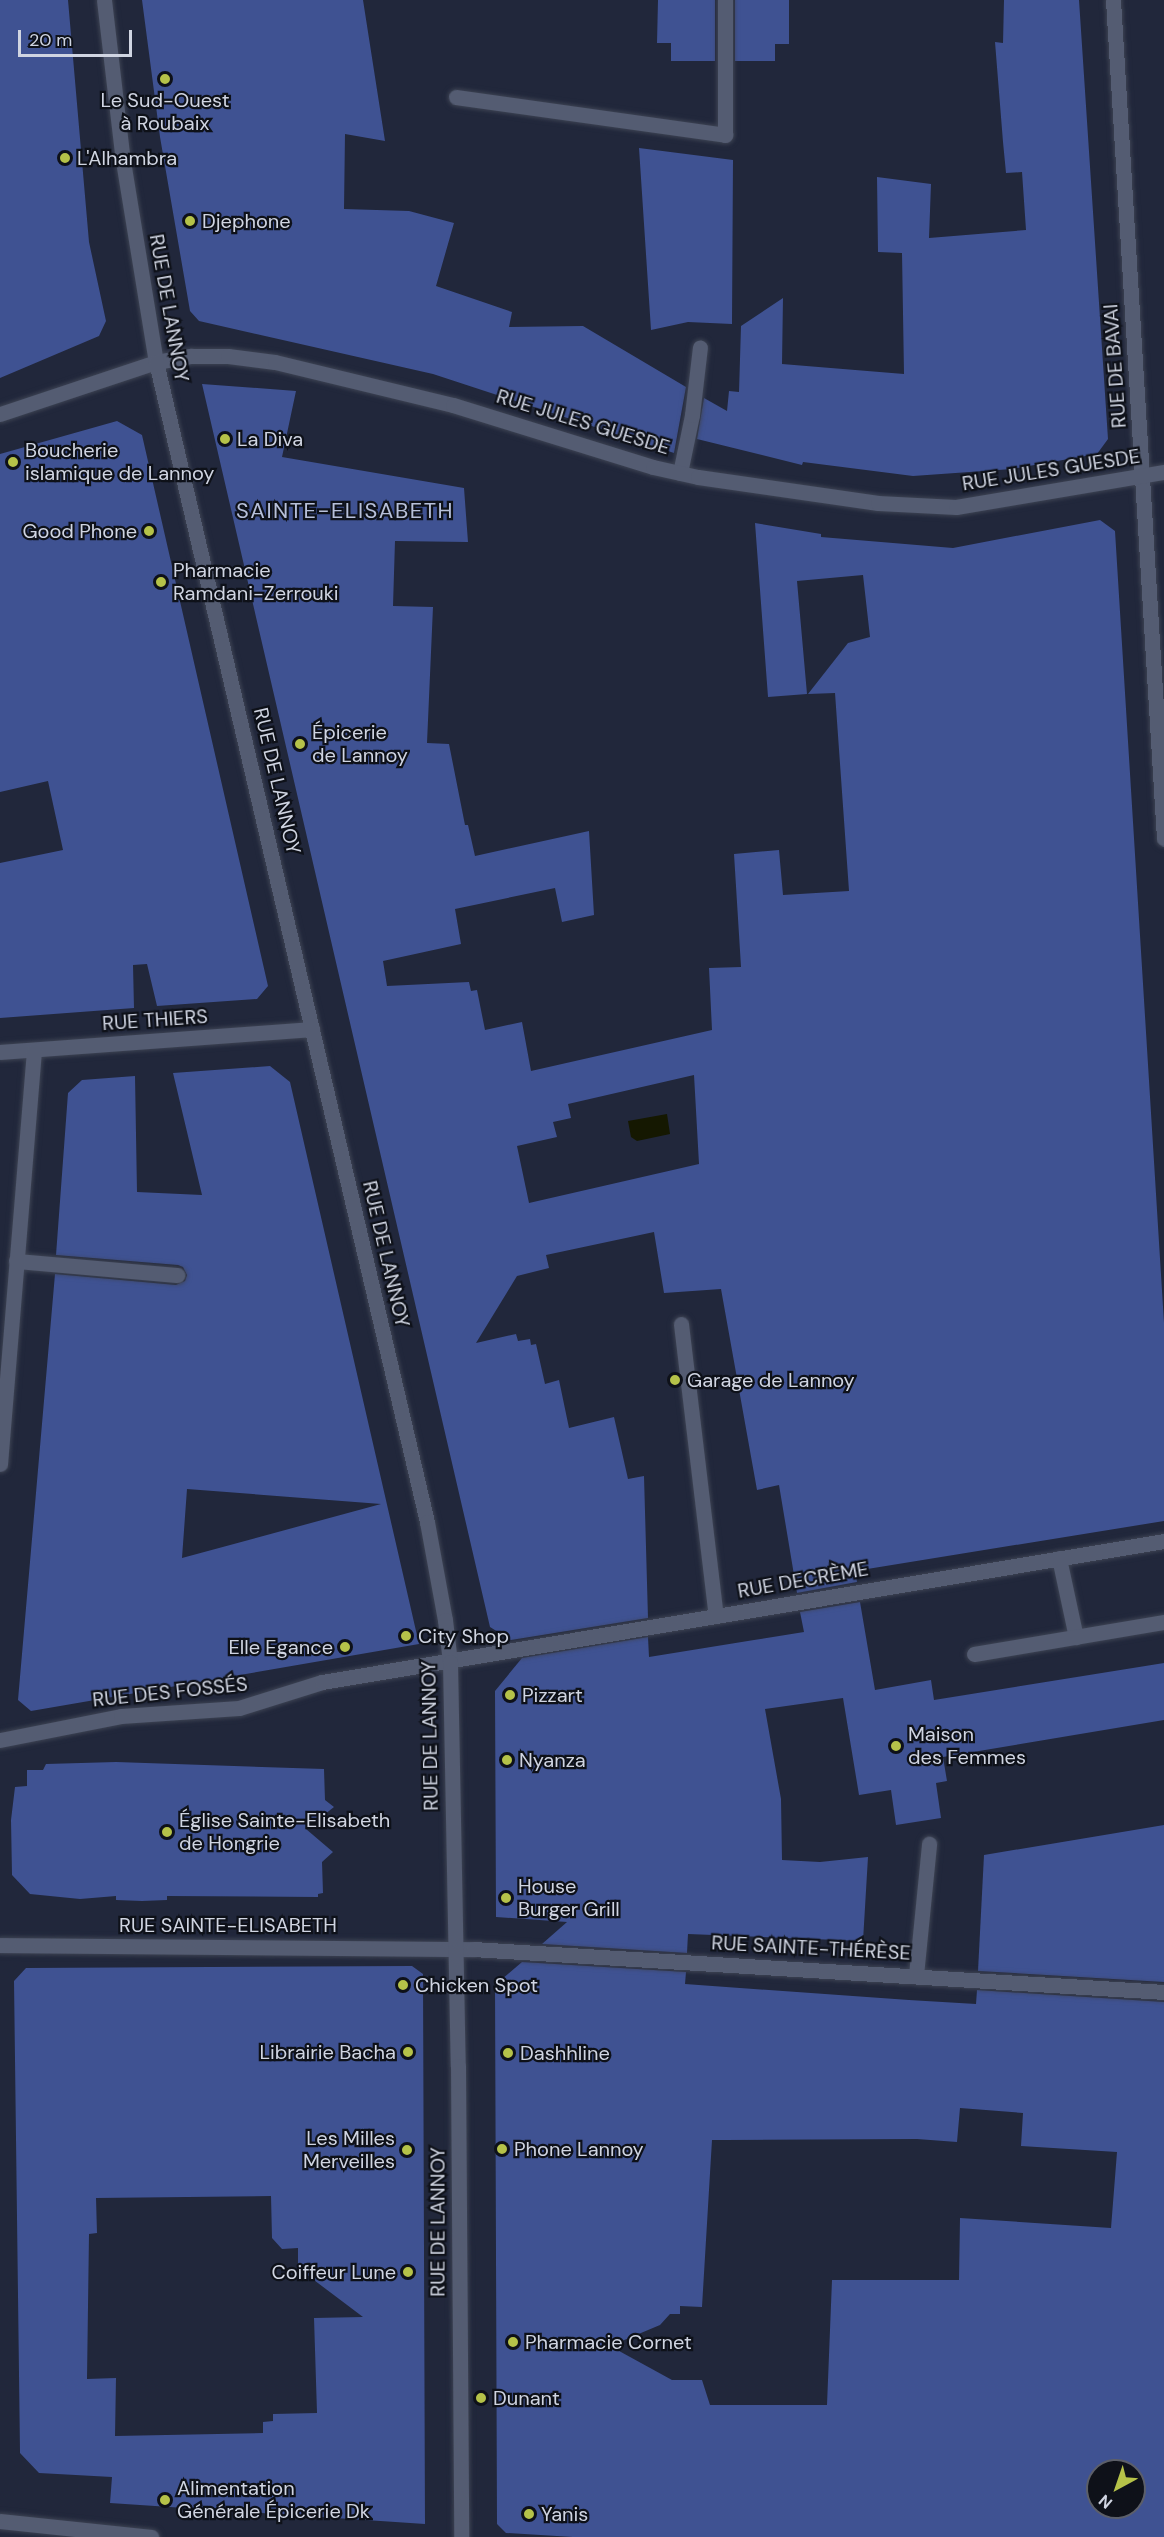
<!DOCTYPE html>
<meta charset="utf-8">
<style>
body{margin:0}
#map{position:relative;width:1164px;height:2537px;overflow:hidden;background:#21273b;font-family:"DM Sans",sans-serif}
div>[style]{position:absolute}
.water>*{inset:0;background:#151801}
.building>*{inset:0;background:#3f5292}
.roads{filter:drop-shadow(0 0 2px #3d4353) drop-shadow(0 0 2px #3d4353)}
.service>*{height:15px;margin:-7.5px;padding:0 7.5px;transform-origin:7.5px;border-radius:7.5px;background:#545c72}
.minor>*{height:15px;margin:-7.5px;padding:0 7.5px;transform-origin:7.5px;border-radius:7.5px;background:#545c72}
.tertiary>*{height:15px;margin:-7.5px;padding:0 7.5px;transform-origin:7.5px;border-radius:7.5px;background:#545c72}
.secondary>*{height:15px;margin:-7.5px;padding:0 7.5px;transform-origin:7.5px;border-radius:7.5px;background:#545c72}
.dots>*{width:16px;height:16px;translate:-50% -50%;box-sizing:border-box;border:3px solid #0e1119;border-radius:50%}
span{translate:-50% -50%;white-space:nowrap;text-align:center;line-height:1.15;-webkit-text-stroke:4.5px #0e1119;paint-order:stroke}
.poi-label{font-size:20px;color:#d0d5e2}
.left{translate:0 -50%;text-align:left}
.right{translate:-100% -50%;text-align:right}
.street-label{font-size:20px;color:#d0d5e2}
.quarter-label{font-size:22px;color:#b7c0da;letter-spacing:1.5px}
.north{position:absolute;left:1086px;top:2459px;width:60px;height:60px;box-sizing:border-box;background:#0e1119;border:2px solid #5c5f69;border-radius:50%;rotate:220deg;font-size:16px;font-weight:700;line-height:24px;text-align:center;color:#d0d5e2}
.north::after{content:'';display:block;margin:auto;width:21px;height:27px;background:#b5c249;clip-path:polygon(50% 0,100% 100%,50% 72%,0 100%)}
.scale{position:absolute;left:18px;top:30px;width:114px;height:27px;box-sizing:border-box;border:3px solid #d0d5e2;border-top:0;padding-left:8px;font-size:18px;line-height:21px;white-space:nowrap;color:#d0d5e2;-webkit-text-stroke:4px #0e1119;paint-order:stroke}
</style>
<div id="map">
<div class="water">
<i style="clip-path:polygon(667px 1114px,670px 1134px,637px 1141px,631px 1137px,628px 1121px)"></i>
</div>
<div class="building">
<i style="clip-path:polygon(0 0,68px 0,89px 242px,106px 321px,99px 336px,0 378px)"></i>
<i style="clip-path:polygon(142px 0,363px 0,385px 141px,345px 134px,344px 209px,409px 211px,454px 223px,436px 286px,512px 312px,509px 327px,583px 326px,686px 387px,674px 453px,433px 374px,199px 321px,190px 311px,160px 137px)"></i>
<i style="clip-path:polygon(658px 0,715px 0,715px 61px,671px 61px,671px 43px,657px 43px)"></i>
<i style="clip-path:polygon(735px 0,789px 0,789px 44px,775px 44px,775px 61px,735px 61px)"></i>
<i style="clip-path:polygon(1004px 0,1079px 0,1108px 439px,1097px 454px,1012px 469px,913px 476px,803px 462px,802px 465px,697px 439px,704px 398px,727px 411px,729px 391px,739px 392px,741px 326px,783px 298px,782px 364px,904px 374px,902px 253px,878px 252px,877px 177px,931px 184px,929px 238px,1026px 230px,1022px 172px,1006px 173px,1003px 142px,995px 42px,1003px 43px)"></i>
<i style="clip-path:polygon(639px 148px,733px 160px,732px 324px,688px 322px,651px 330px)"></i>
<i style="clip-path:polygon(evenodd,202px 384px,296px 391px,282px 457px,464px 488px,468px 542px,395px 541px,393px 606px,433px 607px,427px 743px,449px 744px,465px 825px,468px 825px,475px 856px,589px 831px,594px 915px,562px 922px,555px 888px,455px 909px,461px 944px,383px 961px,387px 986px,469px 982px,471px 991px,477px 990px,485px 1030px,522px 1022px,531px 1071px,712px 1030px,709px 968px,741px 967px,734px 854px,779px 850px,783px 895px,849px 891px,835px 693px,808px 694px,848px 643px,870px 637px,863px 575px,797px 581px,807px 694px,768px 697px,755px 523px,821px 534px,821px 537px,953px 548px,1100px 520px,1115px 531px,1164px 1323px,1164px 1521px,855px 1571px,857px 1582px,797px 1593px,779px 1485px,757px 1490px,721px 1289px,664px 1293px,654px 1232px,546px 1255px,549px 1268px,517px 1276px,476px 1343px,516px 1334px,518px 1341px,530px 1339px,531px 1345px,536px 1344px,545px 1384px,559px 1380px,569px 1428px,614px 1417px,628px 1479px,644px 1476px,648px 1618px,511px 1640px,490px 1627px,202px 384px,694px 1075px,699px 1164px,529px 1203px,517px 1146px,557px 1137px,553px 1122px,571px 1118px,568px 1104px,694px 1075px)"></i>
<i style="clip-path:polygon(117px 421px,142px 435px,268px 986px,257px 999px,157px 1006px,147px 964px,133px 965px,134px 1008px,0 1018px,0 863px,63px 850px,48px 781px,0 792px,0 454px)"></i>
<i style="clip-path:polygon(evenodd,270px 1066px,290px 1082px,419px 1644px,31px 1711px,18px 1700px,55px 1274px,176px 1285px,185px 1281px,187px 1275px,183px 1267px,178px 1265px,56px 1255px,68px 1093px,82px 1080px,135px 1076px,137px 1192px,202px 1195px,173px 1073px,270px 1066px,187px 1489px,381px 1504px,182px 1558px,187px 1489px)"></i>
<i style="clip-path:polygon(860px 1602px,875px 1690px,931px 1680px,934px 1700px,1164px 1663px,1164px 1720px,943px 1757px,947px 1781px,936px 1783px,941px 1818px,896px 1825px,891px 1790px,859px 1795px,843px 1698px,765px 1709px,781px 1799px,782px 1860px,820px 1862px,868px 1857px,863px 1941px,688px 1934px,687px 1953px,542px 1944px,567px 1922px,496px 1917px,495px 1691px,522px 1658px,648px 1637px,649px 1657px,754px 1640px,804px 1632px,800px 1612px)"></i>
<i style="clip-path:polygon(116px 1762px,324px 1769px,325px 1800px,334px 1807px,306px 1829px,333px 1852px,322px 1862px,323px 1893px,318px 1894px,318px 1897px,167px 1896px,167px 1900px,142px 1901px,116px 1900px,116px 1896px,80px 1899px,30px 1894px,12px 1875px,11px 1820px,15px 1787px,27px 1786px,27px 1770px,43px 1770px,46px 1764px)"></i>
<i style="clip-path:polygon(1164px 1825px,1164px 1982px,978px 1971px,984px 1855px)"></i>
<i style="clip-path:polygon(evenodd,522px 1962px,686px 1972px,685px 1984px,909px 2000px,976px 2004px,977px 1990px,1164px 2002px,1164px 2537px,573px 2537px,506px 2533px,497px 2524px,495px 1985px,522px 1962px,960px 2108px,1023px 2113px,1021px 2146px,1117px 2152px,1111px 2228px,960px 2218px,959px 2280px,832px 2280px,827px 2405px,710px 2405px,702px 2380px,672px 2380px,610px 2346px,660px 2325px,670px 2314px,680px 2314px,680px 2306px,702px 2307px,712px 2140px,917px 2139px,957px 2142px,960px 2108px,522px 1962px,1098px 2471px,1134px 2471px,1134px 2507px,1098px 2507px,1098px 2471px)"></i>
<i style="clip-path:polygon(evenodd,412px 1966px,423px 1974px,425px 2524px,110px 2503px,112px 2477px,39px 2473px,20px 2453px,14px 1981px,26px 1968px,412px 1966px,271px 2196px,272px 2238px,282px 2249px,298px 2248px,298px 2268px,363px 2317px,314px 2318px,317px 2413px,273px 2414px,273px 2421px,263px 2422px,263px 2433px,115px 2436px,116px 2378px,87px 2379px,89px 2234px,97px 2233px,96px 2198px,271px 2196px)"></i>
</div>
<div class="roads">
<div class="service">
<i style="left:456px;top:97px;width:272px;rotate:8deg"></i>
<i style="left:725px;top:135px;width:135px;rotate:-90deg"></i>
<i style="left:680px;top:473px;width:59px;rotate:-78.3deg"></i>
<i style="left:692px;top:415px;width:68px;rotate:-83.3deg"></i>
<i style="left:16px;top:1261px;width:162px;rotate:5deg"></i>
<i style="left:681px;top:1324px;width:294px;rotate:83.2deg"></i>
<i style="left:1059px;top:1558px;width:81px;rotate:77.9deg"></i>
<i style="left:974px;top:1654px;width:193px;rotate:-9.6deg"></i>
<i style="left:916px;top:1975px;width:132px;rotate:-84.3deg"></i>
</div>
<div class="minor">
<i style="left:1113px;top:0;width:840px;rotate:86.52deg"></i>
<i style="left:0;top:414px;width:164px;rotate:-18.4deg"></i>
<i style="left:0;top:1052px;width:313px;rotate:-4.2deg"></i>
<i style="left:0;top:1464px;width:415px;rotate:-85.3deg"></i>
<i style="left:0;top:1740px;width:123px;rotate:-11.2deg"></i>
<i style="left:121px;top:1716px;width:118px;rotate:-3.9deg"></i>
<i style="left:239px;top:1708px;width:87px;rotate:-17.4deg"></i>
<i style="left:322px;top:1682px;width:854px;rotate:-9.51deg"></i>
<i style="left:0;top:1945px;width:473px;rotate:0.5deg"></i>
<i style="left:473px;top:1949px;width:692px;rotate:3.56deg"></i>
</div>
<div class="tertiary">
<i style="left:156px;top:362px;width:36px;rotate:-10deg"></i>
<i style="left:191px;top:356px;width:37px"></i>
<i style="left:228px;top:356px;width:47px;rotate:7.3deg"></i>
<i style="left:275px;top:362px;width:183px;rotate:13.6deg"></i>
<i style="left:453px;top:405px;width:209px;rotate:17.2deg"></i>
<i style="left:653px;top:467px;width:46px;rotate:12.5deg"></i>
<i style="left:698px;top:477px;width:182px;rotate:8.2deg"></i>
<i style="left:878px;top:503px;width:78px;rotate:2.9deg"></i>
<i style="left:956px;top:507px;width:211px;rotate:-9.6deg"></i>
</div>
<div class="secondary">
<i style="left:104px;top:0;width:162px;rotate:83.3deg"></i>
<i style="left:123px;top:161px;width:204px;rotate:80.7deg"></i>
<i style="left:156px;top:362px;width:1191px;rotate:76.85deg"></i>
<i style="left:427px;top:1522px;width:100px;rotate:79.6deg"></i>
<i style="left:445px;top:1620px;width:42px;rotate:83.2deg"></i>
<i style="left:450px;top:1662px;width:404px;rotate:88.9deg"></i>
<i style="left:458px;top:2066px;width:471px;rotate:89.6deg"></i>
<i style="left:0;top:2521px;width:152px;rotate:6deg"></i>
</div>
</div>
<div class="dots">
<i style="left:165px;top:79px;background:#b5c249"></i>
<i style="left:65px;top:158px;background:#b5c249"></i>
<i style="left:190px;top:221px;background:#b5c249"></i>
<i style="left:225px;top:439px;background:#b5c249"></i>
<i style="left:13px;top:462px;background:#b5c249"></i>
<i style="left:149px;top:531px;background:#b5c249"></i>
<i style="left:161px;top:582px;background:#b5c249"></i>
<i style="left:300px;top:744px;background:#b5c249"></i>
<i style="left:675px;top:1380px;background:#b5c249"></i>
<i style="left:406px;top:1636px;background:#b5c249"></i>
<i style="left:345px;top:1647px;background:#b5c249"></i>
<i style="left:510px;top:1695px;background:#b5c249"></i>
<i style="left:896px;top:1746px;background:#b5c249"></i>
<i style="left:507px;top:1760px;background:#b5c249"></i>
<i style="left:167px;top:1832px;background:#b5c249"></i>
<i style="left:506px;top:1898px;background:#b5c249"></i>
<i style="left:403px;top:1985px;background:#b5c249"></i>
<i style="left:408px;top:2052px;background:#b5c249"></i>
<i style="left:508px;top:2053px;background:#b5c249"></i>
<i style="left:502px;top:2149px;background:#b5c249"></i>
<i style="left:407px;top:2150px;background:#b5c249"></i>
<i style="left:408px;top:2272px;background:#b5c249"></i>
<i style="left:513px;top:2342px;background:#b5c249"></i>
<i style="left:481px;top:2398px;background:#b5c249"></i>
<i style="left:165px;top:2500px;background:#b5c249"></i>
<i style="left:529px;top:2514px;background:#b5c249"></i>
</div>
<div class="poi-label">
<span style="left:165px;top:112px">Le Sud-Ouest<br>à Roubaix</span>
<span class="left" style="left:77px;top:158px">L'Alhambra</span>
<span class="left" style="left:202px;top:221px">Djephone</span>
<span class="left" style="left:237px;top:439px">La Diva</span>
<span class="left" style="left:25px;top:462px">Boucherie<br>islamique de Lannoy</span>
<span class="right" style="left:137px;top:531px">Good Phone</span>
<span class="left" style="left:173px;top:582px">Pharmacie<br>Ramdani-Zerrouki</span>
<span class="left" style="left:312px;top:744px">Épicerie<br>de Lannoy</span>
<span class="left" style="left:687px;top:1380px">Garage de Lannoy</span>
<span class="left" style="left:418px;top:1636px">City Shop</span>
<span class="right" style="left:333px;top:1647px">Elle Egance</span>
<span class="left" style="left:522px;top:1695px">Pizzart</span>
<span class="left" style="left:908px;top:1746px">Maison<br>des Femmes</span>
<span class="left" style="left:519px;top:1760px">Nyanza</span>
<span class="left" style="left:179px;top:1832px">Église Sainte-Elisabeth<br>de Hongrie</span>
<span class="left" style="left:518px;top:1898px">House<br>Burger Grill</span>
<span class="left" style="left:415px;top:1985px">Chicken Spot</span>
<span class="right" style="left:396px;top:2052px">Librairie Bacha</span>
<span class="left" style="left:520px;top:2053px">Dashhline</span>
<span class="right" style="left:395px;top:2150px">Les Milles<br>Merveilles</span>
<span class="left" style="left:514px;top:2149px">Phone Lannoy</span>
<span class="right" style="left:396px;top:2272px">Coiffeur Lune</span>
<span class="left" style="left:525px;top:2342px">Pharmacie Cornet</span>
<span class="left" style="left:493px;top:2398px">Dunant</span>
<span class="left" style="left:177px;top:2500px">Alimentation<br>Générale Épicerie Dk</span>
<span class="left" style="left:541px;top:2514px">Yanis</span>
</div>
<div class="street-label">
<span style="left:169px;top:308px;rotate:80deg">RUE DE LANNOY</span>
<span style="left:1115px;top:366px;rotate:-94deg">RUE DE BAVAI</span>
<span style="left:583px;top:422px;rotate:17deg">RUE JULES GUESDE</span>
<span style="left:1051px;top:470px;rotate:-9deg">RUE JULES GUESDE</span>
<span style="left:277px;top:781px;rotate:77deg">RUE DE LANNOY</span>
<span style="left:155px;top:1020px;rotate:-4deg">RUE THIERS</span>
<span style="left:386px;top:1254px;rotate:77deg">RUE DE LANNOY</span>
<span style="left:803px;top:1580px;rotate:-10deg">RUE DECRÈME</span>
<span style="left:170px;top:1692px;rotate:-6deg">RUE DES FOSSÉS</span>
<span style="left:430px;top:1736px;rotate:-91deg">RUE DE LANNOY</span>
<span style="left:228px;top:1925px">RUE SAINTE-ELISABETH</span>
<span style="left:811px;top:1948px;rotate:3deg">RUE SAINTE-THÉRÈSE</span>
<span style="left:438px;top:2222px;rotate:-90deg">RUE DE LANNOY</span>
</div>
<div class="quarter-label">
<span style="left:345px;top:511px">SAINTE-ELISABETH</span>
</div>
<div class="north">N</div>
<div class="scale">20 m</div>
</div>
